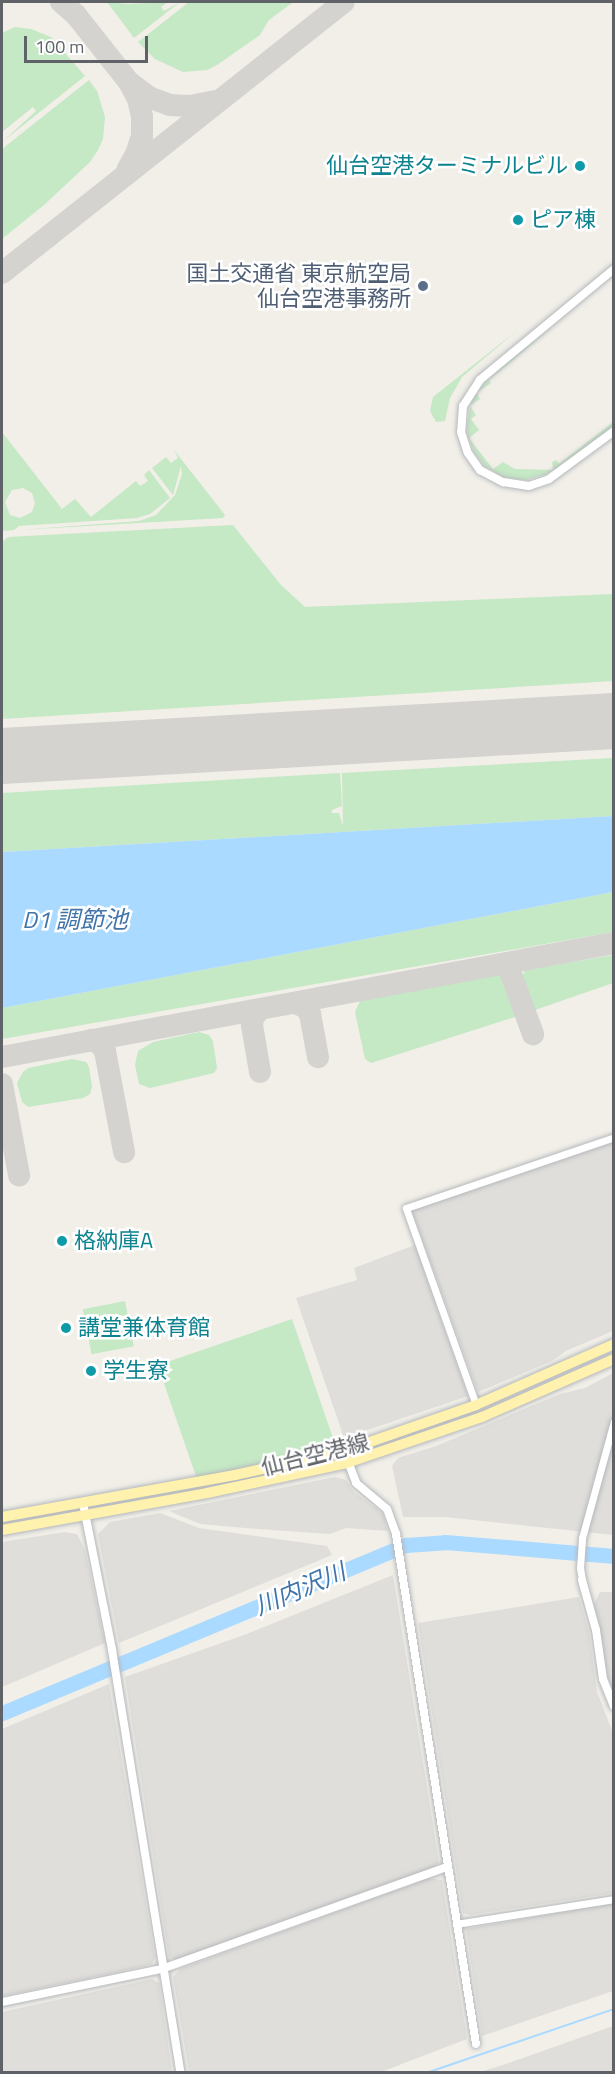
<!DOCTYPE html>
<meta charset="utf-8">
<style>
body{margin:0}
#map{position:relative;width:615px;height:2074px;overflow:hidden;background:#f1efe8;font-family:"Titillium Web","Noto Sans JP",sans-serif}
div>[style]{position:absolute}
.industrial>*{inset:0;background:#e0deda}
.green>*{inset:0;background:#c5e8c5;transform-origin:0 0}
.water>*{inset:0;background:#aadaff}
.stream>*{height:2px;margin:-1px;padding:0 1px;transform-origin:1px;border-radius:1px;background:#aadaff}
.river>*{height:15px;margin:-7.5px;padding:0 7.5px;transform-origin:7.5px;border-radius:7.5px;background:#aadaff}
.taxiway>*{height:22px;margin:-11px;padding:0 11px;transform-origin:11px;border-radius:11px;background:#d4d3d0}
.runway>*{height:56px;margin:-28px;padding:0 28px;transform-origin:28px;border-radius:28px;background:#d4d3d0}
.roads{filter:drop-shadow(0 0 2px #b5b8bc) drop-shadow(0 0 2px #b5b8bc)}
.minor>*{height:7px;margin:-3.5px;padding:0 3.5px;transform-origin:3.5px;border-radius:3.5px;background:#fff}
.tertiary>*{height:8px;margin:-4px;padding:0 4px;transform-origin:4px;border-radius:4px;background:#fff}
.primary>*{height:10px;margin:-5px;padding:0 5px;transform-origin:5px;border-radius:5px;background:#fff2af}
.dots>*{width:16px;height:16px;translate:-50% -50%;box-sizing:border-box;border:3px solid #fff;border-radius:50%}
span{translate:-50% -50%;white-space:nowrap;text-align:center;line-height:1.15;-webkit-text-stroke:5px #fff;paint-order:stroke}
.culture-label{font-size:22px;color:#0d838f}
.right{translate:-100% -50%;text-align:right}
.left{translate:0 -50%;text-align:left}
.service-label{font-size:22px;color:#4e5e75}
.street-label{font-size:22px;color:#5f6368}
.water-label{font-size:24px;color:#4174aa;font-style:italic}
.frame{position:absolute;inset:0;border:3px solid #5f6368;pointer-events:none}
.scale{position:absolute;left:24px;top:36px;width:124px;height:27px;box-sizing:border-box;border:3px solid #5f6368;border-top:0;padding-left:8px;font-size:18px;line-height:21px;white-space:nowrap;color:#5f6368;-webkit-text-stroke:4px #fff;paint-order:stroke}
</style>
<div id="map">
<div class="industrial">
<i style="clip-path:polygon(613px 1142px,613px 1331px,566px 1351px,552px 1361px,478px 1392px,412px 1211px)"></i>
<i style="clip-path:polygon(415px 1245px,468px 1396px,344px 1438px,296px 1298px,357px 1280px,354px 1268px)"></i>
<i style="clip-path:polygon(613px 1373px,613px 1535px,445px 1517px,403px 1517px,392px 1466px,398px 1458px,436px 1446px,560px 1394px,585px 1388px)"></i>
<i style="clip-path:polygon(335px 1477px,346px 1480px,354px 1492px,377px 1509px,383px 1515px,388px 1531px,346px 1528px,330px 1534px,245px 1528px,200px 1524px,169px 1511px)"></i>
<i style="clip-path:polygon(160px 1513px,199px 1528px,327px 1546px,332px 1555px,119px 1643px,98px 1534px,110px 1522px)"></i>
<i style="clip-path:polygon(65px 1532px,77px 1534px,85px 1550px,105px 1643px,2px 1687px,2px 1542px)"></i>
<i style="clip-path:polygon(393px 1575px,439px 1862px,434px 1867px,176px 1960px,169px 1957px,125px 1677px,244px 1635px)"></i>
<i style="clip-path:polygon(600px 1592px,613px 1592px,613px 1693px,608px 1679px,594px 1604px)"></i>
<i style="clip-path:polygon(579px 1597px,589px 1632px,597px 1692px,613px 1733px,613px 1893px,470px 1915px,463px 1913px,418px 1623px)"></i>
<i style="clip-path:polygon(109px 1684px,155px 1958px,152px 1964px,123px 1971px,2px 1996px,2px 1729px)"></i>
<i style="clip-path:polygon(429px 1878px,442px 1880px,467px 2039px,381px 2072px,189px 2072px,173px 1977px,180px 1969px)"></i>
<i style="clip-path:polygon(613px 1903px,613px 1991px,482px 2036px,466px 1929px)"></i>
<i style="clip-path:polygon(152px 1979px,159px 1983px,172px 2072px,2px 2072px,2px 2012px)"></i>
<i style="clip-path:polygon(613px 2026px,613px 2072px,480px 2072px,506px 2064px)"></i>
</div>
<div class="green">
<i style="clip-path:polygon(107px 2px,128px 4px,168px 2px,161px 7px,164px 11px,180px 2px,134px 38px)"></i>
<i style="clip-path:polygon(189px 2px,263px 3px,305px 2px,292px 3px,269px 20px,260px 35px,217px 65px,207px 70px,183px 72px,155px 59px,138px 42px)"></i>
<i style="clip-path:polygon(15px 27px,31px 29px,51px 37px,85px 76px,2px 142px,36px 111px,33px 107px,2px 132px,2px 33px)"></i>
<i style="clip-path:polygon(89px 80px,97px 91px,105px 117px,103px 139px,98px 150px,90px 162px,44px 205px,2px 239px,2px 149px)"></i>
<i style="clip-path:polygon(554px 326px,489px 380px,491px 383px,476px 393px,480px 399px,470px 406px,476px 415px,471px 419px,479px 430px,469px 438px,493px 469px,503px 462px,515px 469px,553px 470px,552px 462px,556px 460px,559px 464px,613px 422px,613px 426px,577px 455px,560px 466px,544px 475px,525px 480px,503px 477px,485px 466px,476px 455px,468px 438px,467px 427px,470px 406px,475px 393px,502px 366px)"></i>
<i style="clip-path:polygon(519px 329px,462px 377px,450px 398px,445px 421px,436px 422px,430px 411px,433px 397px)"></i>
<i style="clip-path:polygon(evenodd,2px 432px,62px 509px,75px 499px,91px 517px,136px 481px,140px 486px,148px 481px,144px 475px,149px 470px,170px 498px,150px 514px,137px 518px,19px 526px,14px 530px,2px 531px,2px 432px,23px 488px,32px 493px,35px 503px,32px 512px,20px 518px,10px 515px,5px 502px,12px 490px,23px 488px)"></i>
<i style="clip-path:polygon(174px 450px,225px 515px,223px 518px,19px 530px,139px 521px,156px 515px,175px 495px,182px 474px,181px 466px,173px 495px,152px 468px,166px 457px,171px 463px,178px 458px)"></i>
<i style="clip-path:polygon(233px 525px,281px 585px,305px 607px,613px 594px,613px 681px,2px 719px,2px 542px,8px 537px)"></i>
<i style="clip-path:polygon(613px 758px,613px 816px,2px 852px,2px 793px,340px 773px,342px 806px,332px 810px,332px 813px,339px 813px,343px 826px,342px 773px)"></i>
<i style="clip-path:polygon(613px 892px,613px 932px,2px 1039px,2px 1008px)"></i>
<i style="clip-path:polygon(613px 955px,613px 983px,535px 1010px,530px 1006px,521px 980px,525px 970px)"></i>
<i style="clip-path:polygon(499px 974px,509px 979px,521px 1015px,371px 1063px,365px 1059px,355px 1012px,361px 999px)"></i>
<i style="clip-path:polygon(199px 1032px,209px 1035px,213px 1041px,217px 1068px,214px 1073px,150px 1088px,139px 1084px,135px 1065px,138px 1051px,153px 1042px)"></i>
<i style="clip-path:polygon(72px 1059px,86px 1062px,89px 1067px,92px 1087px,90px 1094px,83px 1098px,28px 1107px,22px 1102px,17px 1083px,23px 1072px,28px 1068px)"></i>
<i style="left:125px;top:1301px;width:46px;height:43px;rotate:79deg"></i>
<i style="left:292px;top:1319px;width:126px;height:142px;rotate:71deg"></i>
</div>
<div class="water">
<i style="clip-path:polygon(613px 816px,613px 892px,2px 1008px,2px 852px)"></i>
</div>
<div class="stream">
<i style="left:429px;top:2072px;width:195px;rotate:-18.8deg"></i>
</div>
<div class="river">
<i style="left:2px;top:1713px;width:438px;rotate:-22.6deg"></i>
<i style="left:406px;top:1545px;width:39px;rotate:-4deg"></i>
<i style="left:445px;top:1542px;width:170px;rotate:4.7deg"></i>
</div>
<div class="taxiway">
<i style="left:61px;top:2px;width:20px;rotate:41deg"></i>
<i style="left:76px;top:15px;width:85px;rotate:51.7deg"></i>
<i style="left:129px;top:82px;width:19px;rotate:62deg"></i>
<i style="left:138px;top:99px;width:18px;rotate:77deg"></i>
<i style="left:142px;top:117px;width:19px;rotate:90deg"></i>
<i style="left:142px;top:136px;width:19px;rotate:108deg"></i>
<i style="left:136px;top:154px;width:18px;rotate:119deg"></i>
<i style="left:130px;top:83px;width:26px;rotate:36deg"></i>
<i style="left:151px;top:98px;width:20px;rotate:20deg"></i>
<i style="left:170px;top:105px;width:20px;rotate:3deg"></i>
<i style="left:190px;top:106px;width:26px;rotate:-11deg"></i>
<i style="left:2px;top:273px;width:436px;rotate:-38.4deg"></i>
<i style="left:507px;top:963px;width:76px;rotate:69.9deg"></i>
<i style="left:295px;top:1003px;width:11px;rotate:22deg"></i>
<i style="left:305px;top:1007px;width:9px;rotate:54deg"></i>
<i style="left:310px;top:1014px;width:44px;rotate:79.5deg"></i>
<i style="left:91px;top:1040px;width:9px;rotate:21deg"></i>
<i style="left:99px;top:1043px;width:10px;rotate:53deg"></i>
<i style="left:105px;top:1051px;width:103px;rotate:79.3deg"></i>
<i style="left:2px;top:1057px;width:623px;rotate:-10.55deg"></i>
<i style="left:260px;top:1072px;width:48px;rotate:-99.7deg"></i>
<i style="left:252px;top:1025px;width:8px;rotate:-83deg"></i>
<i style="left:253px;top:1017px;width:11px;rotate:-45deg"></i>
<i style="left:2px;top:1084px;width:93px;rotate:79.4deg"></i>
</div>
<div class="runway">
<i style="left:2px;top:756px;width:613px;rotate:-3.27deg"></i>
</div>
<div class="roads">
<div class="minor">
<i style="left:476px;top:1405px;width:209px;rotate:-109.6deg"></i>
<i style="left:406px;top:1208px;width:220px;rotate:-18.8deg"></i>
<i style="left:582px;top:1580px;width:12px;rotate:-99deg"></i>
<i style="left:580px;top:1568px;width:30px;rotate:-86deg"></i>
<i style="left:582px;top:1538px;width:121px;rotate:-74.7deg"></i>
<i style="left:456px;top:1924px;width:160px;rotate:-9deg"></i>
</div>
<div class="tertiary">
<i style="left:614px;top:269px;width:174px;rotate:140.4deg"></i>
<i style="left:480px;top:380px;width:31px;rotate:123deg"></i>
<i style="left:463px;top:406px;width:26px;rotate:94deg"></i>
<i style="left:461px;top:432px;width:22px;rotate:72deg"></i>
<i style="left:468px;top:453px;width:21px;rotate:55deg"></i>
<i style="left:480px;top:470px;width:26px;rotate:28deg"></i>
<i style="left:503px;top:482px;width:26px;rotate:9deg"></i>
<i style="left:529px;top:486px;width:21px;rotate:-19deg"></i>
<i style="left:549px;top:479px;width:81px;rotate:-36.4deg"></i>
<i style="left:344px;top:1451px;width:34px;rotate:69deg"></i>
<i style="left:356px;top:1483px;width:40px;rotate:40deg"></i>
<i style="left:387px;top:1509px;width:27px;rotate:70deg"></i>
<i style="left:396px;top:1534px;width:516px;rotate:81.09deg"></i>
<i style="left:83px;top:1503px;width:150px;rotate:78.8deg"></i>
<i style="left:112px;top:1650px;width:427px;rotate:80.8deg"></i>
<i style="left:582px;top:1580px;width:52px;rotate:74.4deg"></i>
<i style="left:596px;top:1630px;width:49px;rotate:81.9deg"></i>
<i style="left:603px;top:1679px;width:29px;rotate:68deg"></i>
<i style="left:2px;top:2002px;width:163px;rotate:-11.7deg"></i>
<i style="left:162px;top:1969px;width:303px;rotate:-19.7deg"></i>
</div>
<div class="primary">
<i style="left:2px;top:1517px;width:237px;rotate:-10.2deg"></i>
<i style="left:235px;top:1475px;width:112px;rotate:-12.4deg"></i>
<i style="left:344px;top:1451px;width:140px;rotate:-19.2deg"></i>
<i style="left:476px;top:1405px;width:151px;rotate:-23.8deg"></i>
<i style="left:2px;top:1530px;width:208px;rotate:-10.2deg"></i>
<i style="left:207px;top:1493px;width:143px;rotate:-12.1deg"></i>
<i style="left:347px;top:1463px;width:143px;rotate:-18.8deg"></i>
<i style="left:482px;top:1417px;width:144px;rotate:-23.7deg"></i>
</div>
</div>
<div class="dots">
<i style="left:580px;top:166px;background:#0f9aa8"></i>
<i style="left:518px;top:220px;background:#0f9aa8"></i>
<i style="left:423px;top:286px;background:#5c6f8a"></i>
<i style="left:62px;top:1241px;background:#0f9aa8"></i>
<i style="left:66px;top:1328px;background:#0f9aa8"></i>
<i style="left:91px;top:1371px;background:#0f9aa8"></i>
</div>
<div class="culture-label">
<span class="right" style="left:568px;top:166px">仙台空港ターミナルビル</span>
<span class="left" style="left:530px;top:220px">ピア棟</span>
<span class="left" style="left:74px;top:1241px">格納庫A</span>
<span class="left" style="left:78px;top:1328px">講堂兼体育館</span>
<span class="left" style="left:103px;top:1371px">学生寮</span>
</div>
<div class="service-label">
<span class="right" style="left:411px;top:286px">国土交通省 東京航空局<br>仙台空港事務所</span>
</div>
<div class="street-label">
<span style="left:315px;top:1455px;rotate:-14deg">仙台空港線</span>
</div>
<div class="water-label">
<span style="left:75px;top:920px">D1 調節池</span>
<span style="left:300px;top:1589px;rotate:-23deg">川内沢川</span>
</div>
<div class="frame"></div>
<div class="scale">100 m</div>
</div>
